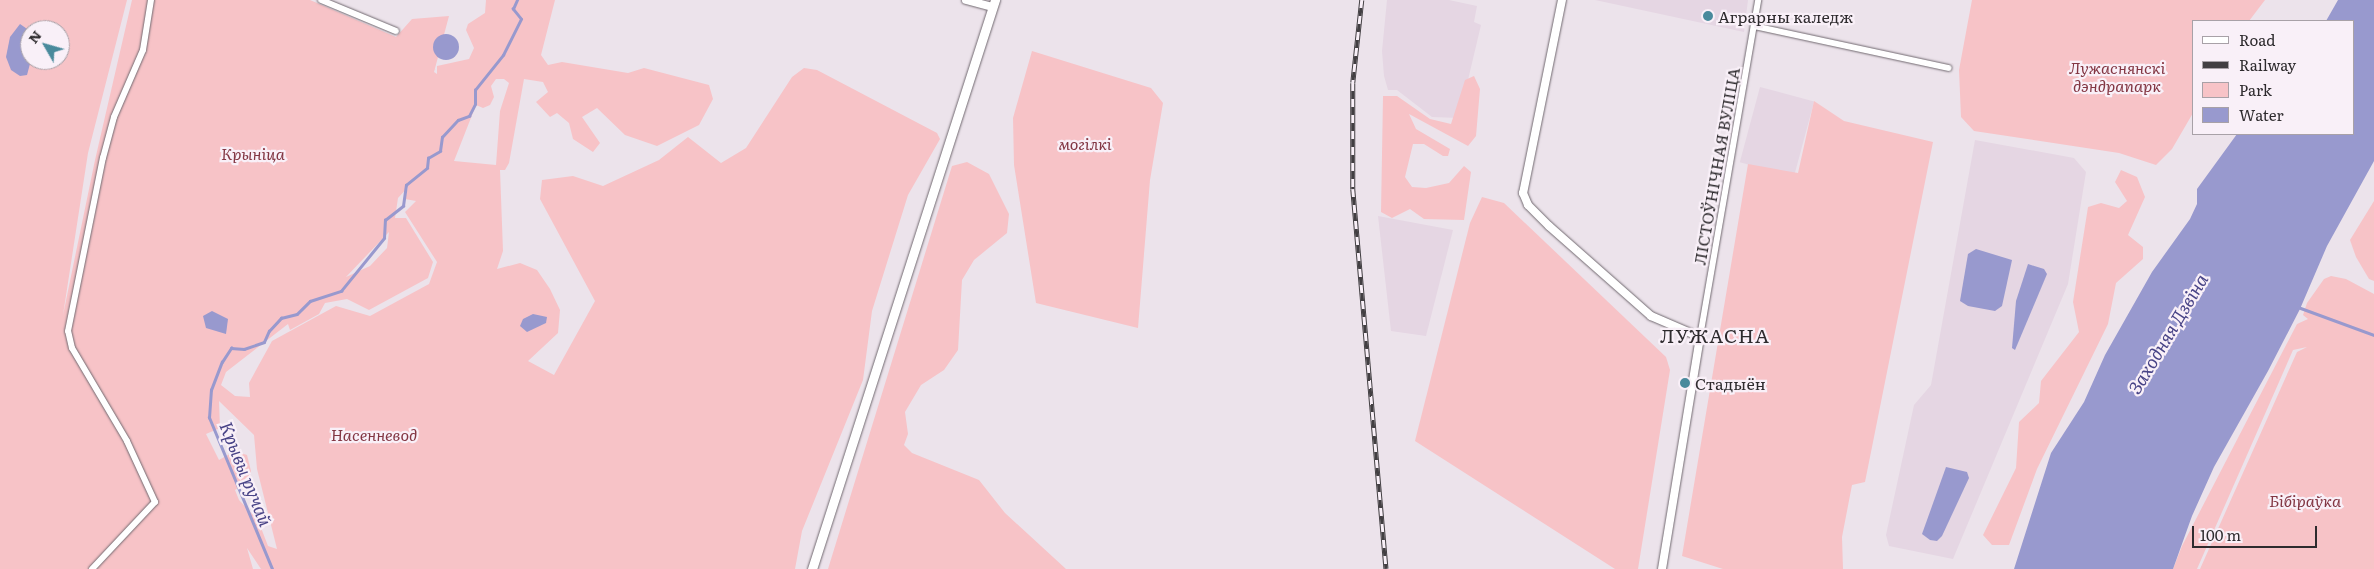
<!DOCTYPE html>
<meta charset="utf-8">
<style>
body{margin:0}
#map{position:relative;width:2374px;height:569px;overflow:hidden;background:#ece3eb;font-family:Literata,serif}
div>[style]{position:absolute}
.built>*{inset:0;background:#e5d6e3;transform-origin:0 0}
.green>*{inset:0;background:#f7c3c7}
.water>*{inset:0;background:#9899ce}
.round{border-radius:50%}
.stream>*{height:2.5px;margin:-1.25px;padding:0 1.25px;transform-origin:1.25px;border-radius:1.25px;background:#9899ce}
.roads{filter:drop-shadow(0 0 1px #716970) drop-shadow(0 0 1px #716970)}
.minor>*{height:6px;margin:-3px;padding:0 3px;transform-origin:3px;border-radius:3px;background:#fff}
.tertiary>*{height:8px;margin:-4px;padding:0 4px;transform-origin:4px;border-radius:4px;background:#fff}
.secondary>*{height:9px;margin:-4.5px;padding:0 4.5px;transform-origin:4.5px;border-radius:4.5px;background:#fff}
.rail>*{height:4.5px;margin-top:-2.25px;transform-origin:0;background:repeating-linear-gradient(90deg,#f9f0f8 0 8px,#423f42 0 16px);box-sizing:border-box;border-block:1px solid #423f42}
.dots>*{width:14px;height:14px;translate:-50% -50%;box-sizing:border-box;border:2px solid #f9f0f8;border-radius:50%}
span{translate:-50% -50%;white-space:nowrap;text-align:center;line-height:1.15;-webkit-text-stroke:4.5px #f9f0f8;paint-order:stroke}
.poi-label{font-size:16px;color:#2e2b2e}
.left{translate:0 -50%;text-align:left}
.park-label{font-size:16px;color:#833643;font-style:italic}
.street-label{font-size:16px;color:#2e2b2e}
.water-label{font-size:18px;color:#494487;font-style:italic}
.quarter-label{font-size:19px;color:#2e2b2e;letter-spacing:1px}
.legend{position:absolute;left:2192px;top:20px;width:162px;height:115px;box-sizing:border-box;background:#f9f0f8;border:1px solid #a8a1a7;margin:0;padding:6px 9px;list-style:none;font-size:15px;color:#2e2b2e}
.legend li{display:flex;align-items:center;gap:10px;height:25px}
.legend b{width:25px;border:1px solid #a8a1a7}
.north{position:absolute;left:20px;top:20px;width:50px;height:50px;box-sizing:border-box;background:#f9f0f8;border:1px solid #a8a1a7;border-radius:50%;rotate:308deg;font-size:14px;font-weight:700;line-height:20px;text-align:center;color:#2e2b2e}
.north::after{content:'';display:block;margin:auto;width:18px;height:22px;background:#498a9c;clip-path:polygon(50% 0,100% 100%,50% 72%,0 100%)}
.scale{position:absolute;left:2192px;top:526px;width:125px;height:22px;box-sizing:border-box;border:2px solid #2e2b2e;border-top:0;padding-left:6px;font-size:15px;line-height:18px;white-space:nowrap;color:#2e2b2e;-webkit-text-stroke:4px #f9f0f8;paint-order:stroke}
</style>
<div id="map">
<div class="built">
<i style="clip-path:polygon(1387px 0,1449px 0,1477px 6px,1474px 22px,1481px 25px,1459px 118px,1432px 117px,1397px 90px,1388px 90px,1384px 76px,1382px 51px)"></i>
<i style="clip-path:polygon(1595px 0,1748px 0,1744px 32px)"></i>
<i style="left:1760px;top:87px;width:56px;height:78px;rotate:15deg"></i>
<i style="clip-path:polygon(1975px 140px,2074px 158px,2086px 172px,2068px 284px,1953px 559px,1889px 546px,1886px 535px,1914px 405px,1931px 385px)"></i>
<i style="clip-path:polygon(1378px 216px,1453px 230px,1426px 336px,1391px 331px)"></i>
</div>
<div class="green">
<i style="clip-path:polygon(evenodd,0 0,127px 0,88px 153px,63px 315px,95px 160px,132px 0,310px 0,396px 37px,412px 19px,449px 16px,434px 72px,437px 74px,437px 66px,469px 59px,474px 48px,466px 30px,468px 24px,485px 13px,486px 0,555px 0,541px 55px,548px 65px,562px 62px,628px 73px,644px 68px,709px 85px,713px 99px,699px 125px,657px 146px,625px 135px,597px 108px,582px 117px,600px 143px,593px 152px,573px 139px,569px 123px,557px 113px,550px 117px,536px 102px,548px 92px,543px 82px,524px 79px,509px 163px,505px 170px,500px 170px,503px 251px,497px 269px,520px 263px,537px 270px,550px 289px,560px 310px,558px 333px,528px 361px,554px 375px,595px 301px,540px 199px,542px 180px,573px 176px,603px 186px,659px 160px,688px 137px,721px 163px,746px 148px,792px 77px,804px 68px,817px 70px,937px 133px,940px 139px,908px 195px,872px 311px,863px 380px,802px 531px,795px 569px,261px 569px,247px 548px,253px 569px,0 569px,0 0,30px 30px,60px 30px,60px 60px,30px 60px,30px 30px,0 0,496px 79px,504px 79px,509px 83px,500px 111px,496px 165px,454px 161px,476px 105px,483px 108px,490px 105px,494px 97px,491px 86px,496px 79px,0 0,408px 187px,405px 199px,416px 201px,405px 212px,437px 262px,429px 284px,370px 316px,336px 306px,272px 341px,249px 383px,250px 397px,235px 396px,221px 385px,226px 372px,288px 324px,290px 330px,319px 314px,325px 303px,347px 299px,369px 310px,428px 278px,433px 262px,406px 218px,395px 218px,398px 198px,408px 187px,0 0,389px 232px,387px 248px,370px 266px,346px 277px,389px 232px,0 0,219px 401px,254px 435px,257px 469px,277px 549px,268px 546px,258px 520px,239px 500px,235px 490px,247px 482px,251px 471px,247px 455px,235px 451px,219px 460px,206px 434px,220px 428px,219px 401px)"></i>
<i style="clip-path:polygon(1972px 0,2265px 0,2249px 21px,2193px 21px,2193px 113px,2172px 149px,2156px 165px,2119px 153px,1974px 131px,1961px 117px,1959px 70px)"></i>
<i style="clip-path:polygon(1032px 51px,1151px 88px,1163px 103px,1150px 180px,1138px 328px,1036px 303px,1014px 165px,1013px 118px)"></i>
<i style="clip-path:polygon(1474px 76px,1480px 89px,1476px 136px,1468px 146px,1409px 114px,1416px 129px,1450px 149px,1448px 156px,1443px 156px,1424px 144px,1413px 144px,1405px 177px,1412px 187px,1426px 188px,1449px 183px,1464px 166px,1471px 172px,1464px 220px,1424px 219px,1410px 209px,1392px 218px,1381px 212px,1383px 96px,1397px 96px,1430px 119px,1451px 124px,1465px 80px)"></i>
<i style="clip-path:polygon(1814px 101px,1844px 121px,1933px 142px,1865px 482px,1852px 485px,1842px 537px,1843px 569px,1723px 569px,1682px 556px,1748px 164px,1798px 173px)"></i>
<i style="clip-path:polygon(967px 162px,989px 174px,1009px 214px,1007px 233px,974px 260px,962px 280px,958px 350px,944px 370px,921px 385px,905px 412px,908px 434px,904px 445px,912px 453px,979px 480px,1005px 513px,1066px 569px,828px 569px,952px 166px)"></i>
<i style="clip-path:polygon(2121px 170px,2137px 177px,2145px 197px,2128px 235px,2143px 247px,2143px 259px,2116px 283px,2108px 324px,2037px 469px,2009px 545px,1992px 545px,1983px 535px,2016px 468px,2019px 422px,2039px 403px,2041px 381px,2079px 332px,2073px 302px,2088px 207px,2101px 203px,2119px 208px,2127px 201px,2115px 182px)"></i>
<i style="clip-path:polygon(1482px 197px,1504px 203px,1666px 357px,1670px 370px,1638px 569px,1615px 569px,1415px 441px,1470px 223px)"></i>
<i style="clip-path:polygon(2374px 201px,2374px 281px,2369px 279px,2356px 257px,2350px 240px)"></i>
<i style="clip-path:polygon(2331px 276px,2346px 279px,2374px 294px,2374px 569px,2200px 569px,2297px 352px,2307px 347px,2293px 350px,2197px 569px,2173px 569px,2182px 546px,2297px 324px,2308px 319px,2303px 315px,2307px 303px,2324px 279px)"></i>
</div>
<div class="water">
<i style="clip-path:polygon(2338px 0,2374px 0,2374px 161px,2327px 246px,2300px 309px,2268px 371px,2214px 467px,2192px 516px,2173px 569px,2014px 569px,2051px 453px,2084px 402px,2105px 355px,2152px 272px,2190px 219px,2197px 204px,2197px 189px,2237px 134px,2353px 134px,2353px 21px,2326px 21px)"></i>
<i style="clip-path:polygon(20px 24px,30px 31px,31px 60px,27px 75px,20px 76px,11px 70px,6px 57px,10px 37px)"></i>
<i class="round" style="left:433px;top:34px;width:26px;height:26px"></i>
<i style="clip-path:polygon(1976px 249px,2012px 260px,2002px 306px,1995px 311px,1968px 306px,1960px 301px,1968px 254px)"></i>
<i style="clip-path:polygon(2028px 264px,2044px 269px,2047px 274px,2015px 350px,2012px 348px,2016px 301px)"></i>
<i style="clip-path:polygon(212px 311px,228px 319px,226px 334px,206px 328px,203px 316px)"></i>
<i style="clip-path:polygon(533px 314px,547px 317px,546px 323px,527px 332px,520px 326px,523px 319px)"></i>
<i style="clip-path:polygon(1946px 467px,1967px 472px,1969px 478px,1942px 536px,1937px 541px,1930px 540px,1922px 534px)"></i>
</div>
<div class="stream">
<i style="left:2298px;top:307px;width:81px;rotate:20.2deg"></i>
<i style="left:272px;top:569px;width:164px;rotate:-112.6deg"></i>
<i style="left:209px;top:418px;width:28px;rotate:-86deg"></i>
<i style="left:211px;top:390px;width:30px;rotate:-69deg"></i>
<i style="left:222px;top:362px;width:17px;rotate:-57deg"></i>
<i style="left:231px;top:348px;width:13px;rotate:4deg"></i>
<i style="left:244px;top:349px;width:21px;rotate:-19deg"></i>
<i style="left:264px;top:342px;width:12px;rotate:-66deg"></i>
<i style="left:269px;top:331px;width:18px;rotate:-47deg"></i>
<i style="left:281px;top:318px;width:16px;rotate:-14deg"></i>
<i style="left:297px;top:314px;width:18px;rotate:-45deg"></i>
<i style="left:310px;top:301px;width:33px;rotate:-18deg"></i>
<i style="left:341px;top:291px;width:68px;rotate:-50.9deg"></i>
<i style="left:384px;top:238px;width:18px;rotate:-87deg"></i>
<i style="left:385px;top:220px;width:23px;rotate:-38deg"></i>
<i style="left:403px;top:206px;width:21px;rotate:-82deg"></i>
<i style="left:406px;top:185px;width:27px;rotate:-39deg"></i>
<i style="left:427px;top:168px;width:10px;rotate:-84deg"></i>
<i style="left:428px;top:158px;width:14px;rotate:-30deg"></i>
<i style="left:440px;top:151px;width:14px;rotate:-82deg"></i>
<i style="left:442px;top:137px;width:23px;rotate:-47deg"></i>
<i style="left:458px;top:120px;width:12px;rotate:-20deg"></i>
<i style="left:469px;top:116px;width:13px;rotate:-63deg"></i>
<i style="left:475px;top:104px;width:14px;rotate:-90deg"></i>
<i style="left:475px;top:90px;width:45px;rotate:-51.3deg"></i>
<i style="left:503px;top:55px;width:40px;rotate:-63.4deg"></i>
<i style="left:521px;top:19px;width:13px;rotate:-129deg"></i>
<i style="left:513px;top:9px;width:10px;rotate:-66deg"></i>
</div>
<div class="roads">
<div class="minor">
<i style="left:321px;top:0;width:81px;rotate:22.5deg"></i>
<i style="left:1754px;top:26px;width:199px;rotate:12.2deg"></i>
<i style="left:1700px;top:337px;width:342px;rotate:-80.2deg"></i>
<i style="left:92px;top:569px;width:92px;rotate:-46.8deg"></i>
<i style="left:155px;top:502px;width:67px;rotate:-114.7deg"></i>
<i style="left:127px;top:441px;width:108px;rotate:-120.6deg"></i>
<i style="left:72px;top:348px;width:17px;rotate:-103deg"></i>
<i style="left:68px;top:331px;width:177px;rotate:-78.6deg"></i>
<i style="left:103px;top:158px;width:42px;rotate:-75deg"></i>
<i style="left:114px;top:117px;width:73px;rotate:-66.6deg"></i>
<i style="left:143px;top:50px;width:51px;rotate:-80.9deg"></i>
</div>
<div class="tertiary">
<i style="left:966px;top:0;width:27px;rotate:15deg"></i>
<i style="left:1562px;top:0;width:197px;rotate:101.4deg"></i>
<i style="left:1523px;top:193px;width:13px;rotate:67deg"></i>
<i style="left:1528px;top:205px;width:30px;rotate:45deg"></i>
<i style="left:1549px;top:226px;width:136px;rotate:41.4deg"></i>
<i style="left:1651px;top:316px;width:53px;rotate:23.2deg"></i>
<i style="left:1700px;top:337px;width:235px;rotate:99.3deg"></i>
</div>
<div class="secondary">
<i style="left:812px;top:569px;width:598px;rotate:-72.17deg"></i>
</div>
</div>
<div class="rail">
<i style="left:1362px;top:0;width:83px;rotate:96.2deg"></i>
<i style="left:1353px;top:83px;width:106px;rotate:90deg"></i>
<i style="left:1353px;top:189px;width:381px;rotate:85deg"></i>
</div>
<div class="dots">
<i style="left:1708px;top:16px;background:#498a9c"></i>
<i style="left:1685px;top:383px;background:#498a9c"></i>
</div>
<div class="poi-label">
<span class="left" style="left:1718px;top:16px">Аграрны каледж</span>
<span class="left" style="left:1695px;top:383px">Стадыён</span>
</div>
<div class="park-label">
<span style="left:2117px;top:76px">Лужаснянскі<br>дэндрапарк</span>
<span style="left:1085px;top:143px">могілкі</span>
<span style="left:253px;top:153px">Крыніца</span>
<span style="left:374px;top:434px">Насенневод</span>
<span style="left:2305px;top:500px">Бібіраўка</span>
</div>
<div class="street-label">
<span style="left:1716px;top:166px;rotate:-80deg">ЛІСТОЎНІЧНАЯ ВУЛІЦА</span>
</div>
<div class="water-label">
<span style="left:2168px;top:334px;rotate:-59deg">Заходняя Дзвіна</span>
<span style="left:246px;top:474px;rotate:68deg">Крывы ручай</span>
</div>
<div class="quarter-label">
<span style="left:1715px;top:336px">ЛУЖАСНА</span>
</div>
<ul class="legend">
<li><b style="height:6px;background:#fff"></b>Road</li>
<li><b style="height:6px;background:#423f42"></b>Railway</li>
<li><b style="height:14px;background:#f7c3c7"></b>Park</li>
<li><b style="height:14px;background:#9899ce"></b>Water</li>
</ul>
<div class="north">N</div>
<div class="scale">100 m</div>
</div>
